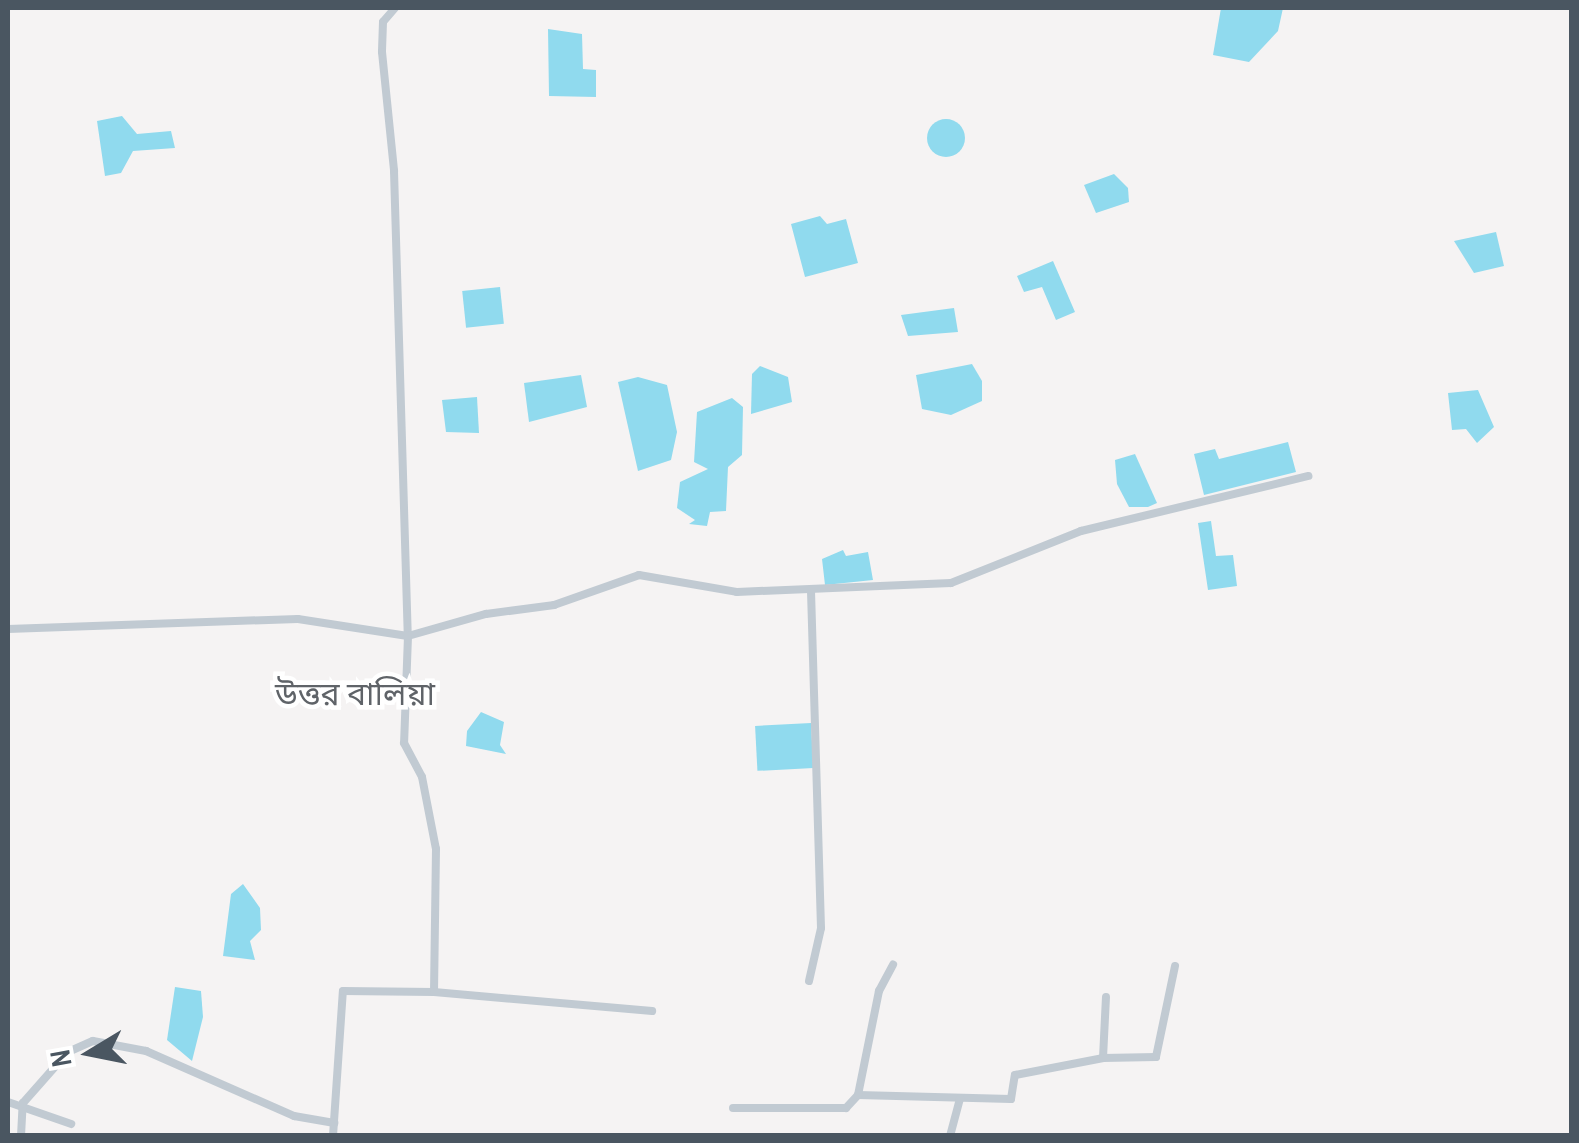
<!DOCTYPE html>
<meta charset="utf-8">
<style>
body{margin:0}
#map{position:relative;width:1579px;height:1143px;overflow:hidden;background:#f5f3f3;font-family:"Archivo Narrow","Noto Sans Bengali",sans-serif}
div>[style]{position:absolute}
.water>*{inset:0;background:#90daee;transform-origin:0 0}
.round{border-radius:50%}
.minor>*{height:8px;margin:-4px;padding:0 4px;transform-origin:4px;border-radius:4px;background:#c1cad2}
span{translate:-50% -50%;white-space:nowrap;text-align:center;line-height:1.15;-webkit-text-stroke:9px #fff;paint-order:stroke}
.quarter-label{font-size:32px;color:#5f6368}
.frame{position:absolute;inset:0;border:10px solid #4a5661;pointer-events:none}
.north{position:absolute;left:40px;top:1003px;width:100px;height:100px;-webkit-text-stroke:8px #fff;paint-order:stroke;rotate:260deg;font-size:28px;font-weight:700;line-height:40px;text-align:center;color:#4a5661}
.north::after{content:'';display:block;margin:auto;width:35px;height:45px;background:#4a5661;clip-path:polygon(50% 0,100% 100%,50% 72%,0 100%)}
</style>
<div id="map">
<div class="water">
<i style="clip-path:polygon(1221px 8px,1283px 8px,1278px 31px,1249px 62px,1213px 55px)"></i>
<i style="clip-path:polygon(548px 29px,582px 34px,583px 69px,596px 70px,596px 97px,549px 96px)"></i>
<i style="clip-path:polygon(122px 116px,137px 134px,171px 131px,175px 148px,133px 151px,121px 173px,105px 176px,97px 121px)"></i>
<i class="round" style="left:927px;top:119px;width:38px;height:38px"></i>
<i style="clip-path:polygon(1114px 174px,1128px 188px,1129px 202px,1096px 213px,1084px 185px)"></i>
<i style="clip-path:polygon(820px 216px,827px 224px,846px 219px,858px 263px,805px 277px,791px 224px)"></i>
<i style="clip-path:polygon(1496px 232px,1504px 266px,1474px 273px,1454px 241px)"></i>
<i style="clip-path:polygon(1053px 261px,1075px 312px,1056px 320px,1042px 287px,1024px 292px,1017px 276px)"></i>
<i style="left:500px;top:287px;width:37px;height:38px;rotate:84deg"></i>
<i style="clip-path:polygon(954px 308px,958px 332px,908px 336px,901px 315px)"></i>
<i style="clip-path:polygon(972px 364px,982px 381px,982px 401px,951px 415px,922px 409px,916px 375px)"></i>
<i style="clip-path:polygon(760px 366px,788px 377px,792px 402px,751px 414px,752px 374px)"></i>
<i style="clip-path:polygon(581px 375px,587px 407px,529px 422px,524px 383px)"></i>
<i style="clip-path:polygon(638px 377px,667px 385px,677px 432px,671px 460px,638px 471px,618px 382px)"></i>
<i style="clip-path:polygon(1478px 390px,1494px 427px,1477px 443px,1466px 429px,1452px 430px,1448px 393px)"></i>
<i style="clip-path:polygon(477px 397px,479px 433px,446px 432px,442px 400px)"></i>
<i style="clip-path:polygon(732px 398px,743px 407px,742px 455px,728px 467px,726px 511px,710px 512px,707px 526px,689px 524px,695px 520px,677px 508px,680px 482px,708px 469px,694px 462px,697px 412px)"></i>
<i style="clip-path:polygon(1288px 442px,1296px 472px,1204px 495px,1194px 454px,1215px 449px,1219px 459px)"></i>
<i style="clip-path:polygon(1135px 454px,1157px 503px,1148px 507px,1129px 507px,1117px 484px,1115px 460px)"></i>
<i style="clip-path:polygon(1211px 521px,1216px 556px,1233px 555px,1237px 586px,1208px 590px,1198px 523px)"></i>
<i style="clip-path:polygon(843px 550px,846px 556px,868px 552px,873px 580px,825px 585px,822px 559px)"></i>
<i style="clip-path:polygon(481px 712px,504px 722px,500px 745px,506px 754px,466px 746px,467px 731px)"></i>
<i style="left:811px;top:723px;width:45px;height:56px;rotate:87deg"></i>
<i style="clip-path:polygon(243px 884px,260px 908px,261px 930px,250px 941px,255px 960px,223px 956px,231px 894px)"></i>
<i style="clip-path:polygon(175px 987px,201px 991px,203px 1017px,192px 1061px,167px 1040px)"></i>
</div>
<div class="minor">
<i style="left:395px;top:8px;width:18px;rotate:131deg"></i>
<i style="left:383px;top:22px;width:30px;rotate:92deg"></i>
<i style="left:382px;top:52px;width:120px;rotate:84.2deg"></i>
<i style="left:394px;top:171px;width:465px;rotate:88.3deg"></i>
<i style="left:408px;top:636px;width:107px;rotate:92.1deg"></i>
<i style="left:404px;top:743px;width:38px;rotate:62deg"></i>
<i style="left:422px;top:777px;width:73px;rotate:79deg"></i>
<i style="left:436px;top:849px;width:143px;rotate:90.8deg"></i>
<i style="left:8px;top:629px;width:290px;rotate:-2deg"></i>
<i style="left:298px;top:619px;width:111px;rotate:8.8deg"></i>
<i style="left:408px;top:636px;width:81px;rotate:-15.8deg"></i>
<i style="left:486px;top:614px;width:69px;rotate:-7.5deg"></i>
<i style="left:554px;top:605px;width:90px;rotate:-19.4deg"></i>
<i style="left:639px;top:575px;width:99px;rotate:9.8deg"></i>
<i style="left:737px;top:592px;width:214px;rotate:-2.4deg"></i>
<i style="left:951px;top:583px;width:140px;rotate:-21.8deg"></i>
<i style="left:1081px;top:531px;width:234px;rotate:-13.6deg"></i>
<i style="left:809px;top:981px;width:54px;rotate:-77.2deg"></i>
<i style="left:821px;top:928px;width:336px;rotate:-91.7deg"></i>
<i style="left:1103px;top:1058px;width:61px;rotate:-87.2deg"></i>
<i style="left:858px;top:1095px;width:153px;rotate:1.5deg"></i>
<i style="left:1011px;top:1099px;width:24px;rotate:-81deg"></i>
<i style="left:1015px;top:1075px;width:90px;rotate:-10.9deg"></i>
<i style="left:1103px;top:1058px;width:53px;rotate:-1.1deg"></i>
<i style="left:1156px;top:1057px;width:93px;rotate:-78.2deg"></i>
<i style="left:8px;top:1102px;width:67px;rotate:19.2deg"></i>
<i style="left:733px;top:1108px;width:113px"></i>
<i style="left:846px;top:1108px;width:18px;rotate:-47deg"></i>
<i style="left:858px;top:1095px;width:106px;rotate:-78.6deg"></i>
<i style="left:879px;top:991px;width:30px;rotate:-62deg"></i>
<i style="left:21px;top:1136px;width:33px;rotate:-87deg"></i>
<i style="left:23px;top:1103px;width:68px;rotate:-48.6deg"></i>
<i style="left:68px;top:1052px;width:27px;rotate:-24deg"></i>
<i style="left:93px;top:1041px;width:54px;rotate:10.7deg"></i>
<i style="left:146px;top:1051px;width:162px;rotate:23.7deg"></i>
<i style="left:294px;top:1116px;width:41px;rotate:9.9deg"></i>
<i style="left:333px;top:1136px;width:145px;rotate:-86.1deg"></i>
<i style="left:343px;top:991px;width:91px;rotate:0.6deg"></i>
<i style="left:434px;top:992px;width:219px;rotate:5deg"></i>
<i style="left:950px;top:1136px;width:39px;rotate:-75deg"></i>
</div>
<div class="quarter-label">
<span style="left:355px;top:694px">উত্তর বালিয়া</span>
</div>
<div class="frame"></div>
<div class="north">N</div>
</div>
